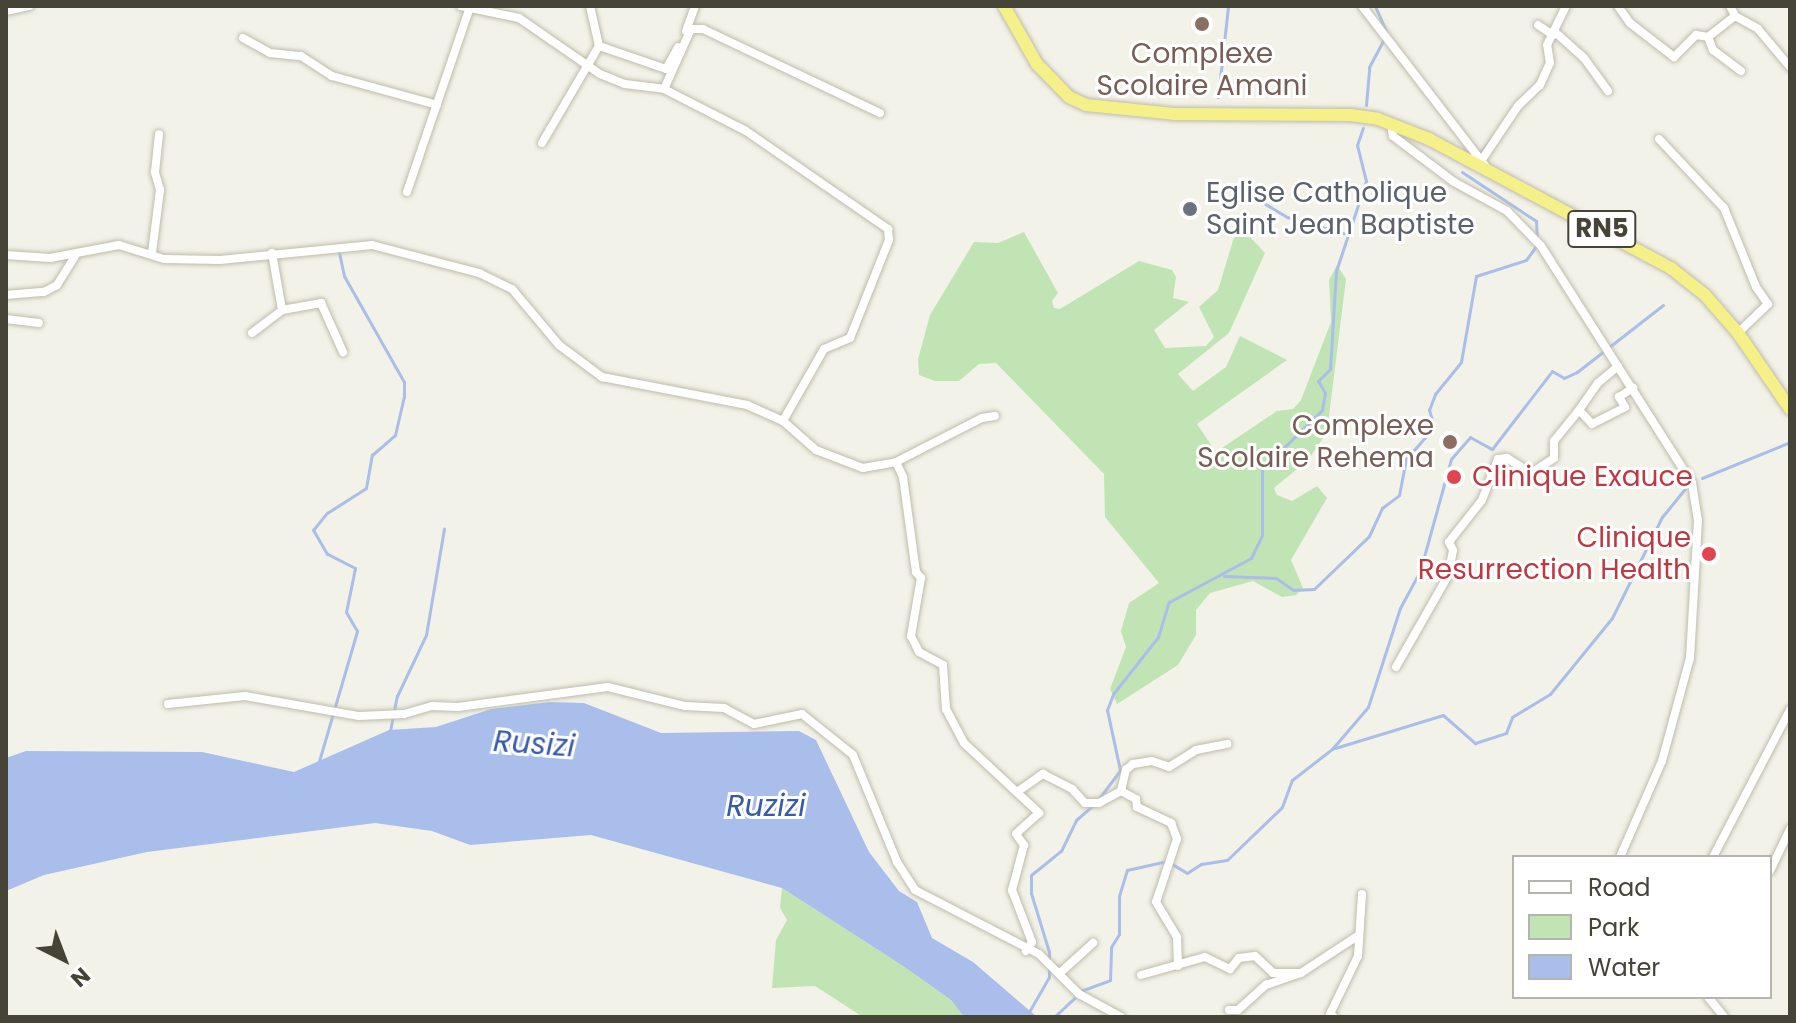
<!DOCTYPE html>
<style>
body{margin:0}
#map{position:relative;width:1796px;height:1023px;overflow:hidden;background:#f3f2e8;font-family:Poppins,sans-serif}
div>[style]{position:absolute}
.green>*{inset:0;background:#c1e4b4}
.water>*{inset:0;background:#a9beeb}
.stream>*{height:3px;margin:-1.5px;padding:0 1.5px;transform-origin:1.5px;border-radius:1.5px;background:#a9beeb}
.roads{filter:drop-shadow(0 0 2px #bebcab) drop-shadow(0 0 2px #bebcab)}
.minor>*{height:8px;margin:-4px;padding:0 4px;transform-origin:4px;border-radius:4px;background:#fff}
.trunk>*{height:12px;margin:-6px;padding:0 6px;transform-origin:6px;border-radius:6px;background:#f5f188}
.dots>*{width:22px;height:22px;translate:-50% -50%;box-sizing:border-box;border:4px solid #fff;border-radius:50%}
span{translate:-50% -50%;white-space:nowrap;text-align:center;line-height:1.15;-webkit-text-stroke:6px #fff;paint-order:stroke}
.shield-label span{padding:2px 6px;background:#fff;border:2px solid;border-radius:6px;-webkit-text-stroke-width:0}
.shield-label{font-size:26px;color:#464437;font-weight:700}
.education-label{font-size:28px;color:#785e54}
.right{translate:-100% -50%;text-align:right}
.worship-label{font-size:28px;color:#5b616d}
.left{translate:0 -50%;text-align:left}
.health-label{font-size:28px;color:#be3a42}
.water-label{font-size:30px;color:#385aaa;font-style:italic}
.frame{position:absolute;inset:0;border:8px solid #464437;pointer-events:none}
.legend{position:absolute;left:1512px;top:855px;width:260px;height:144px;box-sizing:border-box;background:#fff;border:2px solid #b5b4af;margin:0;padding:10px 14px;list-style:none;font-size:24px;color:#464437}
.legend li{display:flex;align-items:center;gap:16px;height:40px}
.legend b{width:40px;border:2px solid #b5b4af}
.north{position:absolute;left:24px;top:919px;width:80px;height:80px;-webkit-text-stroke:6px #fff;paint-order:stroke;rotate:138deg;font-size:22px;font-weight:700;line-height:32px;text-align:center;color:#464437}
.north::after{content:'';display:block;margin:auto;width:28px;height:36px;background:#464437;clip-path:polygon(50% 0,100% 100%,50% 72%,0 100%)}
</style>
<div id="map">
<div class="green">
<i style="clip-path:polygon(1238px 224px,1265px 253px,1229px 333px,1178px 374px,1193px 391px,1226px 367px,1240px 336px,1287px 360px,1197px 424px,1216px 452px,1277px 411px,1293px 409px,1301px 400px,1331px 322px,1329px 280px,1337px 265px,1346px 279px,1327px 432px,1308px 460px,1274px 488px,1277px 495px,1292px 501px,1317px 486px,1327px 498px,1291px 560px,1303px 588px,1296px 595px,1282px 597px,1253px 581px,1210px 593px,1196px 610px,1196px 635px,1178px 665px,1117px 704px,1110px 689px,1126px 647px,1121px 631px,1129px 603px,1159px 583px,1105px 517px,1104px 474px,996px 363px,979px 364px,959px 381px,935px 381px,919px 375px,918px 359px,930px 315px,974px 242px,998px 243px,1024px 232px,1058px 293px,1052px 301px,1054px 308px,1060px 309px,1139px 261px,1172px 270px,1176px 277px,1173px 298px,1189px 302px,1154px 330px,1165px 348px,1206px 346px,1214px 337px,1199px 307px,1218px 290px)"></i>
<i style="clip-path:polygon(782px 888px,903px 966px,951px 1000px,964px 1017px,863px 1017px,815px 986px,772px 988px,776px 940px,787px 920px,780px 908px)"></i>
</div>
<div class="water">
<i style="clip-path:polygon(550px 702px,584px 703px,661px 733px,799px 731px,816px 740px,869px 852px,899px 891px,917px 902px,932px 938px,973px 962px,1037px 1017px,964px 1017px,951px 1000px,903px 966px,782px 888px,591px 835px,470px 845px,432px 831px,375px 823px,147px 852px,44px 875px,6px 891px,6px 758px,26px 751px,202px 752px,294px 772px,389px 730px,436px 727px,491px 709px)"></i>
</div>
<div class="stream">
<i style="left:1218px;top:97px;width:92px;rotate:-83.7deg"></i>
<i style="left:1366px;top:105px;width:38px;rotate:-85deg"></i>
<i style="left:1369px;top:67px;width:38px;rotate:-62deg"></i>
<i style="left:1387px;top:33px;width:30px;rotate:-114deg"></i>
<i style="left:1479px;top:155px;width:25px;rotate:-53deg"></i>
<i style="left:1462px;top:172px;width:89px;rotate:33.5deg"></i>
<i style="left:1536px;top:221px;width:17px;rotate:87deg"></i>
<i style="left:1257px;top:199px;width:35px;rotate:31deg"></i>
<i style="left:1287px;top:217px;width:61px;rotate:16.1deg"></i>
<i style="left:1702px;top:478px;width:95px;rotate:-22.2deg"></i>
<i style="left:1224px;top:576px;width:52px;rotate:2.2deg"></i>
<i style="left:1276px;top:578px;width:21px;rotate:35deg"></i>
<i style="left:1293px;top:590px;width:21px;rotate:-3deg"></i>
<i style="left:1314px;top:589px;width:76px;rotate:-43.9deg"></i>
<i style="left:1369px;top:536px;width:31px;rotate:-65deg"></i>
<i style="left:1382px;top:508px;width:21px;rotate:-37deg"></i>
<i style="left:1399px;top:495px;width:37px;rotate:-79deg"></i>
<i style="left:1406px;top:459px;width:43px;rotate:-48.8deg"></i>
<i style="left:1434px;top:427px;width:18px;rotate:-106deg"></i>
<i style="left:1429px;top:410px;width:17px;rotate:-69deg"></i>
<i style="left:1435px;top:394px;width:41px;rotate:-50.9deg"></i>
<i style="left:1461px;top:362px;width:87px;rotate:-80.1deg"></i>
<i style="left:1476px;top:276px;width:52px;rotate:-17.7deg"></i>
<i style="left:1526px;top:260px;width:17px;rotate:-54deg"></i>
<i style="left:390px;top:731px;width:36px;rotate:-79deg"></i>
<i style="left:397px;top:696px;width:68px;rotate:-64.6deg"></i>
<i style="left:426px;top:635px;width:108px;rotate:-80.4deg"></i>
<i style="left:1335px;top:748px;width:113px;rotate:-17deg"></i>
<i style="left:1443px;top:715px;width:43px;rotate:41.2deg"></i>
<i style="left:1475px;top:743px;width:33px;rotate:-18deg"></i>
<i style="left:1506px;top:733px;width:17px;rotate:-69deg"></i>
<i style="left:1512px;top:717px;width:44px;rotate:-31.2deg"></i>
<i style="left:1550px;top:694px;width:98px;rotate:-50.8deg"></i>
<i style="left:1612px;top:618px;width:113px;rotate:-63.7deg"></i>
<i style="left:1662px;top:517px;width:38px;rotate:-51deg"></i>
<i style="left:317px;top:768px;width:143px;rotate:-73.7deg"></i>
<i style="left:357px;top:631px;width:22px;rotate:-120deg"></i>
<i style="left:346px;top:612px;width:45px;rotate:-78.4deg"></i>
<i style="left:355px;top:568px;width:31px;rotate:-153deg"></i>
<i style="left:327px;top:554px;width:28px;rotate:-120deg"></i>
<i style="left:313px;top:530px;width:22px;rotate:-51deg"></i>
<i style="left:327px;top:513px;width:46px;rotate:-32.7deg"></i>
<i style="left:366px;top:488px;width:34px;rotate:-80deg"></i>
<i style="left:372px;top:455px;width:30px;rotate:-41deg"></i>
<i style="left:395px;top:435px;width:39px;rotate:-77deg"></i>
<i style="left:404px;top:397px;width:15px;rotate:-90deg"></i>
<i style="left:404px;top:382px;width:122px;rotate:-119.5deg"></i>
<i style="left:344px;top:276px;width:24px;rotate:-102deg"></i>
<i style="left:1097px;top:801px;width:39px;rotate:-53deg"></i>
<i style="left:1120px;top:770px;width:61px;rotate:-102.2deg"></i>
<i style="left:1107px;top:710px;width:17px;rotate:-69deg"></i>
<i style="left:1113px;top:694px;width:73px;rotate:-51.7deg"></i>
<i style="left:1158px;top:637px;width:37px;rotate:-73deg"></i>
<i style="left:1169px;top:602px;width:93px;rotate:-28.2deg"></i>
<i style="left:1251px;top:558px;width:25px;rotate:-64deg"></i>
<i style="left:1262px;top:535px;width:66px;rotate:-90deg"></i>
<i style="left:1262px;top:469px;width:84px;rotate:-44.5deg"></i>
<i style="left:1322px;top:410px;width:17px;rotate:-80deg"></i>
<i style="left:1325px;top:393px;width:14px;rotate:-120deg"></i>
<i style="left:1318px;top:381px;width:17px;rotate:-45deg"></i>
<i style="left:1330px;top:369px;width:98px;rotate:-86.5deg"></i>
<i style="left:1336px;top:271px;width:95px;rotate:-71.6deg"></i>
<i style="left:1366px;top:181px;width:37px;rotate:-104deg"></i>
<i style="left:1357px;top:145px;width:18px;rotate:-71deg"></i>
<i style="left:1026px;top:1017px;width:46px;rotate:-60.1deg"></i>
<i style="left:1049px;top:977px;width:25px;rotate:-90deg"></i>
<i style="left:1049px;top:952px;width:62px;rotate:-107deg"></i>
<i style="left:1031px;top:893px;width:18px;rotate:-90deg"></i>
<i style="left:1031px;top:875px;width:38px;rotate:-39deg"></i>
<i style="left:1061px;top:851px;width:34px;rotate:-64deg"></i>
<i style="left:1076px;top:820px;width:20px;rotate:-41deg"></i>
<i style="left:1054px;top:1017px;width:40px;rotate:-43deg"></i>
<i style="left:1083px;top:990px;width:29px;rotate:-20deg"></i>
<i style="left:1110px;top:980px;width:33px;rotate:-88deg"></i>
<i style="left:1111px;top:947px;width:15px;rotate:-58deg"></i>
<i style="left:1119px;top:934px;width:38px;rotate:-90deg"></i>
<i style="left:1119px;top:896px;width:27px;rotate:-73deg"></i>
<i style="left:1127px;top:870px;width:41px;rotate:-12.7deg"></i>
<i style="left:1167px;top:861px;width:23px;rotate:31deg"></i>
<i style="left:1187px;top:873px;width:17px;rotate:-33deg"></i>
<i style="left:1201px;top:864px;width:26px;rotate:-9deg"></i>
<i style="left:1227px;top:860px;width:76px;rotate:-43.9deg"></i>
<i style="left:1282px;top:807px;width:29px;rotate:-70deg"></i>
<i style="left:1292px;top:780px;width:51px;rotate:-37.8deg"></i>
<i style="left:1332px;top:749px;width:55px;rotate:-49.4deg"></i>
<i style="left:1368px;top:707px;width:104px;rotate:-72.1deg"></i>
<i style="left:1400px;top:608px;width:42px;rotate:-61.6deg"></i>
<i style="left:1420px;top:571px;width:116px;rotate:-74.5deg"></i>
<i style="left:1451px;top:459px;width:29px;rotate:-49deg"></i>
<i style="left:1470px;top:437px;width:25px;rotate:29deg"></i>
<i style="left:1492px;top:449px;width:98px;rotate:-52.4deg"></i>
<i style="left:1552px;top:371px;width:14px;rotate:30deg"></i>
<i style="left:1564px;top:378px;width:14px;rotate:-25deg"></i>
<i style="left:1577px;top:372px;width:109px;rotate:-37.9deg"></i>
</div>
<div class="roads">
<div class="minor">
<i style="left:461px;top:6px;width:59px;rotate:11.7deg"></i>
<i style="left:519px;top:18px;width:98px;rotate:34.7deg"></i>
<i style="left:600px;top:74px;width:27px;rotate:22deg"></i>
<i style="left:625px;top:84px;width:39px;rotate:7deg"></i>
<i style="left:664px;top:89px;width:92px;rotate:27.1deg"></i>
<i style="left:746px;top:131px;width:173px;rotate:34.6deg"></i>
<i style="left:888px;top:229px;width:11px;rotate:85deg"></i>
<i style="left:889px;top:240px;width:105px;rotate:111.7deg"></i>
<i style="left:850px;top:338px;width:28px;rotate:157deg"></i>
<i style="left:824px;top:349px;width:83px;rotate:119.7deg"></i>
<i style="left:1362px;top:6px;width:202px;rotate:52.4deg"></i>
<i style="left:1618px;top:6px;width:21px;rotate:55deg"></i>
<i style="left:1630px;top:23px;width:56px;rotate:37.7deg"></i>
<i style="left:1674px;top:57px;width:31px;rotate:-45deg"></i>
<i style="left:1696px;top:35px;width:12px;rotate:9deg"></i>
<i style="left:1708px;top:37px;width:34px;rotate:-38deg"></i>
<i style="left:1730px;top:6px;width:11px;rotate:63deg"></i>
<i style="left:1735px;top:16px;width:26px;rotate:29deg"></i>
<i style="left:1758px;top:29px;width:50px;rotate:49.9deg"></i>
<i style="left:6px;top:11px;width:24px;rotate:-12deg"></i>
<i style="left:1538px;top:25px;width:18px;rotate:34deg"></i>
<i style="left:686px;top:31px;width:27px;rotate:-70deg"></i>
<i style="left:1555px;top:32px;width:39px;rotate:42deg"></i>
<i style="left:1584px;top:58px;width:41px;rotate:54deg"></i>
<i style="left:1708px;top:37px;width:14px;rotate:69deg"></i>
<i style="left:1713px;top:50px;width:35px;rotate:37deg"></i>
<i style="left:243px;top:38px;width:31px;rotate:29deg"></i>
<i style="left:270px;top:53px;width:31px;rotate:6deg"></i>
<i style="left:301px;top:56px;width:37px;rotate:33deg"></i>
<i style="left:332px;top:76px;width:109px;rotate:15.4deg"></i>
<i style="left:599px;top:46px;width:71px;rotate:18.9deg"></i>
<i style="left:666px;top:69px;width:25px;rotate:-61deg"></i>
<i style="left:664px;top:89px;width:66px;rotate:-65.8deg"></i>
<i style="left:691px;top:29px;width:12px"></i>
<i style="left:703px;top:29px;width:196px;rotate:25.4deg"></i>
<i style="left:1391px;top:124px;width:12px;rotate:81deg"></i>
<i style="left:1393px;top:136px;width:76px;rotate:37deg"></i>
<i style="left:1454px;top:182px;width:60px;rotate:28.7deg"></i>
<i style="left:1507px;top:211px;width:49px;rotate:45.8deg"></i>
<i style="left:1541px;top:246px;width:281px;rotate:57.5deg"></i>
<i style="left:1692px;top:483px;width:37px;rotate:81deg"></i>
<i style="left:1698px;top:520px;width:138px;rotate:93.3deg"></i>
<i style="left:1690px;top:658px;width:107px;rotate:105.2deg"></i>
<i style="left:1662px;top:761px;width:105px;rotate:113.6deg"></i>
<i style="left:1659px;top:139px;width:95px;rotate:46.7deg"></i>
<i style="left:1724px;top:208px;width:85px;rotate:67.9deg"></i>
<i style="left:1756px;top:287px;width:21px;rotate:55deg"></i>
<i style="left:1768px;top:304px;width:42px;rotate:136deg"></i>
<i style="left:542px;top:143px;width:113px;rotate:-59.6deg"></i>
<i style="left:599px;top:46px;width:41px;rotate:-102.7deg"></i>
<i style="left:1481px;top:161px;width:66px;rotate:-56.1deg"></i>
<i style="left:1518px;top:106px;width:30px;rotate:-44deg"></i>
<i style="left:1540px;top:85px;width:24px;rotate:-66deg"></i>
<i style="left:1550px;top:63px;width:18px;rotate:-99deg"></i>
<i style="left:1547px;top:45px;width:43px;rotate:-64deg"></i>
<i style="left:407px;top:192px;width:195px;rotate:-71.2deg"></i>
<i style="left:152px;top:253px;width:64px;rotate:-82.8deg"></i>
<i style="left:160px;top:190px;width:19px;rotate:-106deg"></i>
<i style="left:155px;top:172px;width:38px;rotate:-84deg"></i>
<i style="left:272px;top:253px;width:58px;rotate:80deg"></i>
<i style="left:6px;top:255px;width:44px;rotate:3.9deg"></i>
<i style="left:50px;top:258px;width:70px;rotate:-10.7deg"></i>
<i style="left:119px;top:245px;width:47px;rotate:17.3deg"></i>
<i style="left:164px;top:259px;width:56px;rotate:1deg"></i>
<i style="left:220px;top:260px;width:153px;rotate:-5.6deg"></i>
<i style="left:372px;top:245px;width:111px;rotate:14.7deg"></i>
<i style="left:479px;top:273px;width:37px;rotate:26deg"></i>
<i style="left:512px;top:289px;width:73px;rotate:50deg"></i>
<i style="left:559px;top:345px;width:54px;rotate:36.7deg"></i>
<i style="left:602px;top:377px;width:148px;rotate:10.9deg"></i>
<i style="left:747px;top:405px;width:39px;rotate:24deg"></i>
<i style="left:783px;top:421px;width:44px;rotate:41.3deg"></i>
<i style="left:816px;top:450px;width:50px;rotate:21deg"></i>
<i style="left:863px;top:468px;width:34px;rotate:-10deg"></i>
<i style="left:896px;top:462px;width:97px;rotate:-27.1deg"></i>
<i style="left:982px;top:418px;width:13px;rotate:-9deg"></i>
<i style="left:6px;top:295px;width:38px;rotate:-5deg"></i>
<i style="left:44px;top:292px;width:15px;rotate:-28deg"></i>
<i style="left:57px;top:285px;width:34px;rotate:-58deg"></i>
<i style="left:6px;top:319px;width:33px;rotate:7deg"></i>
<i style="left:252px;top:333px;width:38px;rotate:-37deg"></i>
<i style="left:282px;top:310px;width:40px;rotate:-10deg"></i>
<i style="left:321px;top:303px;width:54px;rotate:65.8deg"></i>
<i style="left:1579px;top:410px;width:33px;rotate:-55deg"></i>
<i style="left:1598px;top:383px;width:26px;rotate:-40deg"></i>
<i style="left:896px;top:462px;width:17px;rotate:65deg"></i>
<i style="left:903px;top:477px;width:96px;rotate:82.2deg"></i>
<i style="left:916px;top:572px;width:8px;rotate:50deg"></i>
<i style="left:921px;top:578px;width:59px;rotate:99.8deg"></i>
<i style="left:911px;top:636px;width:18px;rotate:63deg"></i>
<i style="left:919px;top:652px;width:27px;rotate:28deg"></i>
<i style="left:943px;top:665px;width:44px;rotate:86.1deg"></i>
<i style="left:946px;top:709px;width:38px;rotate:62deg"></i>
<i style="left:964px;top:743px;width:103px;rotate:43deg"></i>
<i style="left:1039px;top:813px;width:31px;rotate:138deg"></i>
<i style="left:1016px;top:834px;width:14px;rotate:54deg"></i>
<i style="left:1024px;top:845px;width:47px;rotate:104.9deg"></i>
<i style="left:1012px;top:890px;width:56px;rotate:69deg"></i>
<i style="left:1032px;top:942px;width:11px;rotate:124deg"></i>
<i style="left:1396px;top:667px;width:105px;rotate:-60.3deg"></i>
<i style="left:1448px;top:576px;width:26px;rotate:-79deg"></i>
<i style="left:1453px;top:550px;width:9px;rotate:-117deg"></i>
<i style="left:1449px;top:542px;width:53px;rotate:-51.8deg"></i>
<i style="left:1482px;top:500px;width:44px;rotate:-68.7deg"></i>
<i style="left:1498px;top:459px;width:9px;rotate:-6deg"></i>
<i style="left:1507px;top:458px;width:28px;rotate:32deg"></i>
<i style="left:1531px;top:473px;width:27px;rotate:-33deg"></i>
<i style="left:1554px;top:458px;width:17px;rotate:-90deg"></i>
<i style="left:1554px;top:441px;width:40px;rotate:-51deg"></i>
<i style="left:1579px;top:410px;width:19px;rotate:47deg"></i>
<i style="left:1592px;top:424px;width:37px;rotate:-27deg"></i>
<i style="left:1625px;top:407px;width:12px;rotate:-121deg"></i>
<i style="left:1619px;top:397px;width:17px;rotate:-33deg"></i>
<i style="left:168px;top:704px;width:77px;rotate:-5.9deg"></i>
<i style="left:245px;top:696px;width:116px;rotate:10deg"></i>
<i style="left:359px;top:716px;width:45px;rotate:-2.5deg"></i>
<i style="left:404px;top:714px;width:29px;rotate:-16deg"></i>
<i style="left:432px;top:706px;width:26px;rotate:2deg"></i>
<i style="left:458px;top:707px;width:151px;rotate:-7.6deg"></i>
<i style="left:608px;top:687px;width:79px;rotate:13.9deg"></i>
<i style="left:685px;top:706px;width:39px;rotate:3deg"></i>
<i style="left:724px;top:708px;width:34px;rotate:28deg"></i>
<i style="left:754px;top:724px;width:49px;rotate:-11.8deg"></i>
<i style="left:802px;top:714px;width:65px;rotate:38.8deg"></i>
<i style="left:853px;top:755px;width:116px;rotate:67.6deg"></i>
<i style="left:897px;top:862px;width:33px;rotate:57deg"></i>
<i style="left:915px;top:890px;width:140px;rotate:27.3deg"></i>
<i style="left:1039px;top:954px;width:57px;rotate:45deg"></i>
<i style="left:1079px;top:994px;width:48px;rotate:28.7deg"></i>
<i style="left:1121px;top:791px;width:22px;rotate:-77deg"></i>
<i style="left:1126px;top:770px;width:9px;rotate:-41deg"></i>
<i style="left:1133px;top:764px;width:19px;rotate:-9deg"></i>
<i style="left:1152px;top:761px;width:18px;rotate:19deg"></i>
<i style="left:1169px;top:767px;width:32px;rotate:-32deg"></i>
<i style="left:1196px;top:750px;width:32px;rotate:-11deg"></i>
<i style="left:1017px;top:792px;width:32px;rotate:-35deg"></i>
<i style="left:1043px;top:774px;width:33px;rotate:27deg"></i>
<i style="left:1072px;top:789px;width:19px;rotate:47deg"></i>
<i style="left:1085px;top:803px;width:14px"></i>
<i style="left:1099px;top:803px;width:25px;rotate:-29deg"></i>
<i style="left:1121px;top:791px;width:17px;rotate:28deg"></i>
<i style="left:1136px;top:799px;width:8px;rotate:83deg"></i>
<i style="left:1137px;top:807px;width:38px;rotate:25deg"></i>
<i style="left:1171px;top:823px;width:17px;rotate:69deg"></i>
<i style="left:1177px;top:839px;width:66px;rotate:108.4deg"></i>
<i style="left:1156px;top:902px;width:41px;rotate:59deg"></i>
<i style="left:1177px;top:937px;width:29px;rotate:88deg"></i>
<i style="left:1713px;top:857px;width:166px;rotate:-62.4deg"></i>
<i style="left:1770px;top:871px;width:47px;rotate:-64.5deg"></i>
<i style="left:1060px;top:973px;width:45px;rotate:-42.3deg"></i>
<i style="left:1141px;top:975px;width:66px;rotate:-15.7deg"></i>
<i style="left:1205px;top:957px;width:28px;rotate:26deg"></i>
<i style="left:1230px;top:969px;width:14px;rotate:-51deg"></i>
<i style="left:1239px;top:958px;width:16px;rotate:-7deg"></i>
<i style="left:1255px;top:956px;width:25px;rotate:43deg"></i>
<i style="left:1273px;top:973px;width:28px"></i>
<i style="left:1301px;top:973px;width:69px;rotate:-33.2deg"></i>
<i style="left:1708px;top:997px;width:26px;rotate:51deg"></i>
<i style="left:1229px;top:1010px;width:9px"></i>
<i style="left:1238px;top:1010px;width:38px;rotate:-42deg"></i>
<i style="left:1266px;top:985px;width:36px;rotate:-19deg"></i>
<i style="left:1334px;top:1017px;width:5px;rotate:-143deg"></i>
<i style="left:1330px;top:1014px;width:64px;rotate:-64.2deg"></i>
<i style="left:1358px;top:956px;width:62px;rotate:-86.3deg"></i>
</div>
<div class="trunk">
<i style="left:1004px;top:6px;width:67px;rotate:60.4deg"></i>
<i style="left:1037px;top:64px;width:46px;rotate:45.9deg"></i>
<i style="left:1069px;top:97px;width:19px;rotate:25deg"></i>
<i style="left:1086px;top:105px;width:88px;rotate:5.8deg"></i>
<i style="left:1174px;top:114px;width:177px;rotate:0.3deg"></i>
<i style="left:1351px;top:115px;width:27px;rotate:8deg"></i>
<i style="left:1378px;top:119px;width:55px;rotate:21.4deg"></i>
<i style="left:1429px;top:139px;width:276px;rotate:28.1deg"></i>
<i style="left:1672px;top:269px;width:42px;rotate:38.2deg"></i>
<i style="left:1705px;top:295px;width:50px;rotate:49deg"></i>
<i style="left:1738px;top:333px;width:92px;rotate:55.6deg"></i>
</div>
</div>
<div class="dots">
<i style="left:1202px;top:24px;background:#8d6e63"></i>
<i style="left:1190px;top:209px;background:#6b7280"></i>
<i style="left:1450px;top:442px;background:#8d6e63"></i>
<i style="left:1454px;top:477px;background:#e0444e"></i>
<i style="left:1709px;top:554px;background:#e0444e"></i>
</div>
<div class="shield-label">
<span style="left:1602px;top:229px">RN5</span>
</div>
<div class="education-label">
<span style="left:1202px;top:70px">Complexe<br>Scolaire Amani</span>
<span class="right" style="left:1434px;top:442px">Complexe<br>Scolaire Rehema</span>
</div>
<div class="worship-label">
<span class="left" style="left:1206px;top:209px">Eglise Catholique<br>Saint Jean Baptiste</span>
</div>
<div class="health-label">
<span class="left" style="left:1472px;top:477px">Clinique Exauce</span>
<span class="right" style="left:1691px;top:554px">Clinique<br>Resurrection Health</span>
</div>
<div class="water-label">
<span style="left:534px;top:744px;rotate:4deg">Rusizi</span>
<span style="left:766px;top:806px">Ruzizi</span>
</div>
<div class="frame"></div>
<ul class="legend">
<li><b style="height:10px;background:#fff"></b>Road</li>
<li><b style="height:22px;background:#c1e4b4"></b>Park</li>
<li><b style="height:22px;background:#a9beeb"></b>Water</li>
</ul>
<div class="north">N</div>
</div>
